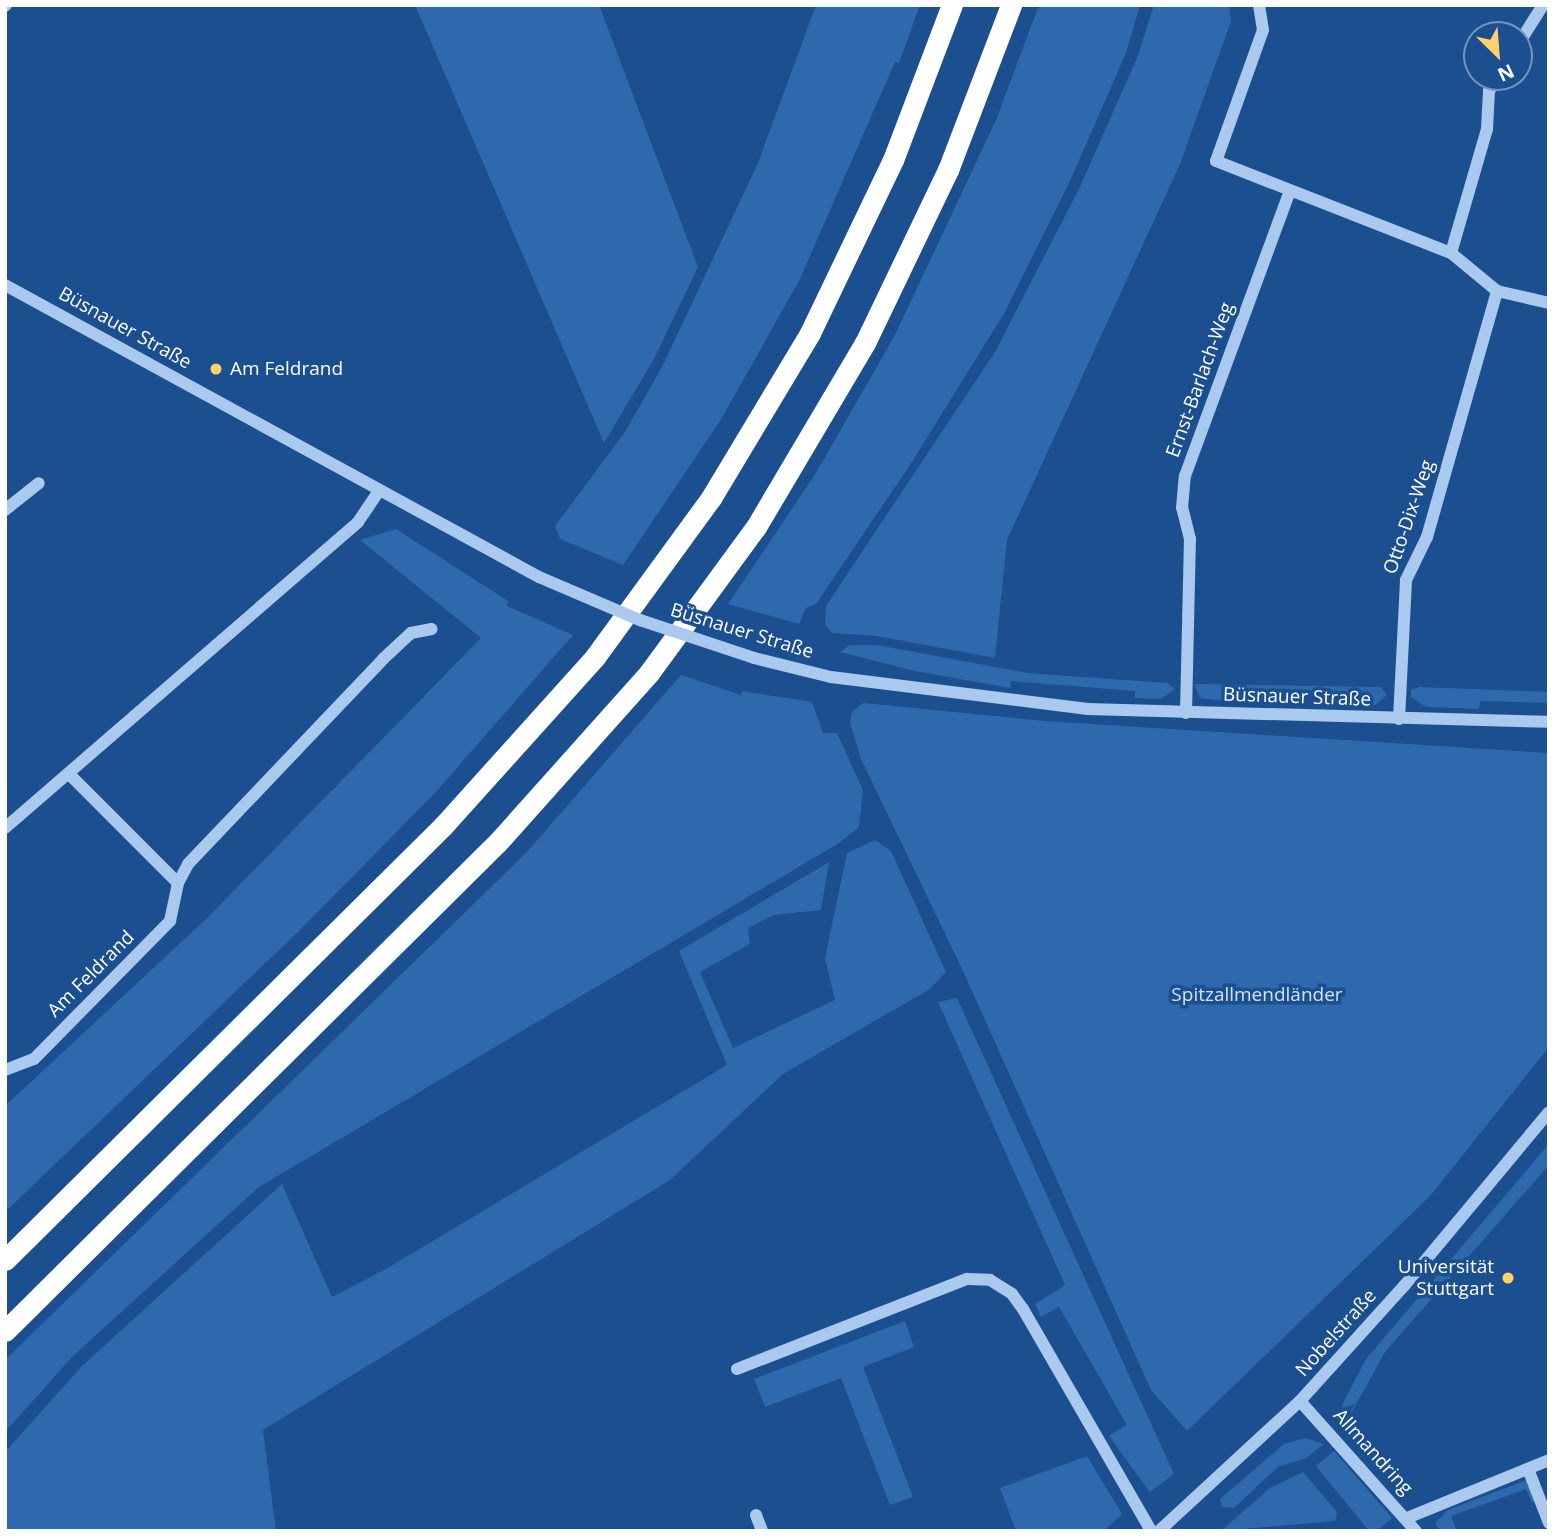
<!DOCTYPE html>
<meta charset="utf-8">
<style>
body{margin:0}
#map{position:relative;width:1554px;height:1536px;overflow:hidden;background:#1b4f8f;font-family:"Open Sans",sans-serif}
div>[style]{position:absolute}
.green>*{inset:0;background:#2e69ad}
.minor>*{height:12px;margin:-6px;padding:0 6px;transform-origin:6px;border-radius:6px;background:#a9c9ee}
.highway>*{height:21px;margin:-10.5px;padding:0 10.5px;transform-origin:10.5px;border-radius:10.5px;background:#fff}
.minor-bridge>*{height:12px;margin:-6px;padding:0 6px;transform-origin:6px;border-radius:6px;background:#a9c9ee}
.dots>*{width:19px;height:19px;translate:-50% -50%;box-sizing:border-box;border:4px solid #1b4f8f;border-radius:50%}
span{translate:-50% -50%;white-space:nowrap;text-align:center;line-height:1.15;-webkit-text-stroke:7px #1b4f8f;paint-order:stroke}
.street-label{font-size:19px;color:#fff}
.poi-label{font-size:19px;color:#fff}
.left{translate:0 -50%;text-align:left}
.right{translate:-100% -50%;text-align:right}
.park-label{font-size:19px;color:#cfe3fa}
.frame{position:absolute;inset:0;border:7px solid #fff;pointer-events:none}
.north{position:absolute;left:1463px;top:21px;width:70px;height:70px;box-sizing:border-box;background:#1b4f8f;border:2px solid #7695bc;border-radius:50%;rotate:155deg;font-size:19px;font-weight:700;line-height:28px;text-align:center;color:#fff}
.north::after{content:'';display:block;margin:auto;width:24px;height:32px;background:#ffd166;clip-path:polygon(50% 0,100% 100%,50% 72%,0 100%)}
</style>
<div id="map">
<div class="green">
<i style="clip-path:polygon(415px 5px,599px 5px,698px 267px,654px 359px,604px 443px)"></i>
<i style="clip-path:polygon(816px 5px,920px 5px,899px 63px,895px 62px,799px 281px,720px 421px,623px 565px,560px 539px,555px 526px,625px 432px,662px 367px,758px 163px)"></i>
<i style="clip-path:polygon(1039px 5px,1140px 5px,1126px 53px,1070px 181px,1005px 312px,910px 465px,816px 604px,806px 608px,799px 624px,728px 604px,816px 473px,895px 335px,996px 120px)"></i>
<i style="clip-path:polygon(1154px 5px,1229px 5px,1231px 21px,1180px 164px,1007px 540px,995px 658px,877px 636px,832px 633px,825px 624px,826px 606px,995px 352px,1079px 189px,1137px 58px)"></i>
<i style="clip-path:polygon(396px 529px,508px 601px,507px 606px,573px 635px,435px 793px,300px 930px,5px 1212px,5px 1106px,206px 919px,481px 638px,360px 540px)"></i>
<i style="clip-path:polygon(850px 645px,877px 645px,1028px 673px,1167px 683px,1175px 689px,1161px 699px,1135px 698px,1135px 691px,1011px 681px,1010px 688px,915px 671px,840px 652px)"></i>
<i style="clip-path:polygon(681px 675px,741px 695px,742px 691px,812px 702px,823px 733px,837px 733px,863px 790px,859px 827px,839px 843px,259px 1187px,73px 1356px,5px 1432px,5px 1360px,526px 853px)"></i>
<i style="clip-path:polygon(1194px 684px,1381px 687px,1387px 695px,1375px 705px,1342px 705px,1342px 697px,1231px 694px,1231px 702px,1200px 698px)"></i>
<i style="clip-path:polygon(1419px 687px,1549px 692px,1549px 703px,1480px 701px,1479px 709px,1426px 707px,1411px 697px,1411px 690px)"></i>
<i style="clip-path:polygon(863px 703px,1045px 721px,1549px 753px,1549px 1047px,1431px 1195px,1187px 1431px,1151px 1390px,963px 971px,861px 759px,850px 723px,852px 712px)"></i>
<i style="clip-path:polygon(875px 840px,891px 851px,946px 972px,930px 989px,783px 1074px,670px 1180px,263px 1430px,276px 1531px,5px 1531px,5px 1452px,82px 1366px,282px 1184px,332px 1297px,384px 1270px,727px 1065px,679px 951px,829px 862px,821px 910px,774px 915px,748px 928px,750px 944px,700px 972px,733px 1048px,835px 1000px,825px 958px,847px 853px)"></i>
<i style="clip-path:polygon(957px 998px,1174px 1474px,1150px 1492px,1109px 1436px,1127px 1425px,1059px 1307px,1041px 1317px,1035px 1304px,1065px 1285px,938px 1002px)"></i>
<i style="clip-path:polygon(1549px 1144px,1549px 1165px,1385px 1352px,1347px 1421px,1342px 1405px,1366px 1359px)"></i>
<i style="clip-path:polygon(905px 1321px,914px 1347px,863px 1367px,913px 1497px,890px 1505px,841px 1378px,765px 1407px,754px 1379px)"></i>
<i style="clip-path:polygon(1305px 1438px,1324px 1444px,1306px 1458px,1278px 1467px,1234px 1508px,1222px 1507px,1220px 1499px,1284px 1444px)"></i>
<i style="clip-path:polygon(1334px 1451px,1392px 1518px,1377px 1531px,1369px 1531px,1316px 1466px)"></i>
<i style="clip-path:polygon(1087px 1456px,1122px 1514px,1104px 1531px,1016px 1531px,1000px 1488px)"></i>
<i style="clip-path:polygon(1303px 1472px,1337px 1512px,1335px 1521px,1221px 1531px,1270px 1488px)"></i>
<i style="clip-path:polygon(1529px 1479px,1538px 1501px,1532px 1503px,1526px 1489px,1451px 1516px,1457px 1531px,1440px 1531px,1435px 1523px,1448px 1510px)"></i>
</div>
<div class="minor">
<i style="left:1259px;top:5px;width:25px;rotate:81deg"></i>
<i style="left:1263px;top:30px;width:139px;rotate:109.7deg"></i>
<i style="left:1216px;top:161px;width:252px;rotate:21.4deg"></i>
<i style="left:1451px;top:253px;width:60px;rotate:39.6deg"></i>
<i style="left:1497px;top:291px;width:53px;rotate:13deg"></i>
<i style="left:5px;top:6px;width:1px;rotate:-45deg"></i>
<i style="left:1519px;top:43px;width:45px;rotate:-57.7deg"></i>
<i style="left:1451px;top:253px;width:129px;rotate:-73.8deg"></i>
<i style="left:1487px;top:129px;width:38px;rotate:-87deg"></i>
<i style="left:1489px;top:91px;width:17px;rotate:-57deg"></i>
<i style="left:5px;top:285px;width:609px;rotate:28.67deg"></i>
<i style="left:5px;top:510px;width:43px;rotate:-38.5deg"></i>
<i style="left:754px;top:658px;width:79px;rotate:13.9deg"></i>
<i style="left:831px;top:677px;width:259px;rotate:7.1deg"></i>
<i style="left:1088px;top:709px;width:461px;rotate:1.6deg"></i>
<i style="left:1186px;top:713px;width:174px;rotate:-88.7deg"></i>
<i style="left:1190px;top:539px;width:32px;rotate:-104deg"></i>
<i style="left:1182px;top:508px;width:32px;rotate:-85deg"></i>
<i style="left:1185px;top:476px;width:302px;rotate:-69.8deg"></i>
<i style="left:1399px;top:719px;width:139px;rotate:-87.1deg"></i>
<i style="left:1406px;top:580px;width:48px;rotate:-64deg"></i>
<i style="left:1427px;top:537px;width:256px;rotate:-74.1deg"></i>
<i style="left:69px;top:774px;width:154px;rotate:45deg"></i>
<i style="left:5px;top:828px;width:467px;rotate:-40.9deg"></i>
<i style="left:358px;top:522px;width:36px;rotate:-56deg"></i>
<i style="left:5px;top:1070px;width:31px;rotate:-21deg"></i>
<i style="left:34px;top:1059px;width:194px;rotate:-45.4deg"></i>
<i style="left:170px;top:921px;width:39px;rotate:-78deg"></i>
<i style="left:178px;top:883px;width:21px;rotate:-62deg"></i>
<i style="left:188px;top:864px;width:283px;rotate:-46.4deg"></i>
<i style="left:383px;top:659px;width:38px;rotate:-43deg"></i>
<i style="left:411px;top:633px;width:21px;rotate:-11deg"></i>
<i style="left:737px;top:1369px;width:247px;rotate:-21.4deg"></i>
<i style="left:967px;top:1279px;width:23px;rotate:2deg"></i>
<i style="left:990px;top:1280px;width:26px;rotate:32deg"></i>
<i style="left:1012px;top:1294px;width:19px;rotate:54deg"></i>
<i style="left:1023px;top:1309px;width:256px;rotate:60deg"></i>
<i style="left:1300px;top:1401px;width:174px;rotate:48.3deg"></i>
<i style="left:1528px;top:1469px;width:58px;rotate:68.7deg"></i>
<i style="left:756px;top:1515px;width:17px;rotate:69deg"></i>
<i style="left:1407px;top:1518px;width:153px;rotate:-22.2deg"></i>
<i style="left:1159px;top:1531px;width:192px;rotate:-42.7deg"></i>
<i style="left:1300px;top:1401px;width:155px;rotate:-47.9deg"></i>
<i style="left:1404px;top:1286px;width:226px;rotate:-50.2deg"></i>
</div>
<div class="highway">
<i style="left:5px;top:1260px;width:617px;rotate:-44.74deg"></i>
<i style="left:443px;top:826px;width:227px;rotate:-48deg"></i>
<i style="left:595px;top:657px;width:197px;rotate:-53.9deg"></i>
<i style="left:711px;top:498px;width:192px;rotate:-59deg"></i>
<i style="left:810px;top:333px;width:192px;rotate:-64.4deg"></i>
<i style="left:893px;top:160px;width:166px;rotate:-69.2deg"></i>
<i style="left:5px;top:1331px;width:694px;rotate:-44.77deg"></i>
<i style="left:498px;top:842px;width:227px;rotate:-48.2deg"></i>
<i style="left:649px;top:673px;width:181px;rotate:-53.8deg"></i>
<i style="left:756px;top:527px;width:214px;rotate:-59.4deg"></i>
<i style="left:865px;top:343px;width:192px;rotate:-64.4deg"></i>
<i style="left:948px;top:170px;width:177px;rotate:-69.1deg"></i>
</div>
<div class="minor-bridge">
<i style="left:539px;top:577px;width:110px;rotate:23.1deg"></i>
<i style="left:640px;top:620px;width:120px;rotate:18.4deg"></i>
</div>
<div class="dots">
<i style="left:216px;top:369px;background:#ffd166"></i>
<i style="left:1508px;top:1278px;background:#ffd166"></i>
</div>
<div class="street-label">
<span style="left:125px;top:328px;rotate:29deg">Büsnauer Straße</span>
<span style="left:1200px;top:380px;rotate:-70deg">Ernst-Barlach-Weg</span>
<span style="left:1409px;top:517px;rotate:-71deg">Otto-Dix-Weg</span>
<span style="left:742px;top:631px;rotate:17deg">Büsnauer Straße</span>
<span style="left:1297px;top:697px;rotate:2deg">Büsnauer Straße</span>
<span style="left:91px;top:974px;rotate:-45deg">Am Feldrand</span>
<span style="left:1336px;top:1333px;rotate:-48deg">Nobelstraße</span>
<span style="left:1373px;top:1452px;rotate:48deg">Allmandring</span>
</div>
<div class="poi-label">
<span class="left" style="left:230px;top:369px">Am Feldrand</span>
<span class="right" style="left:1494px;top:1278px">Universität<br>Stuttgart</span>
</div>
<div class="park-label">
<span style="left:1257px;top:995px">Spitzallmendländer</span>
</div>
<div class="frame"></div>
<div class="north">N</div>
</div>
